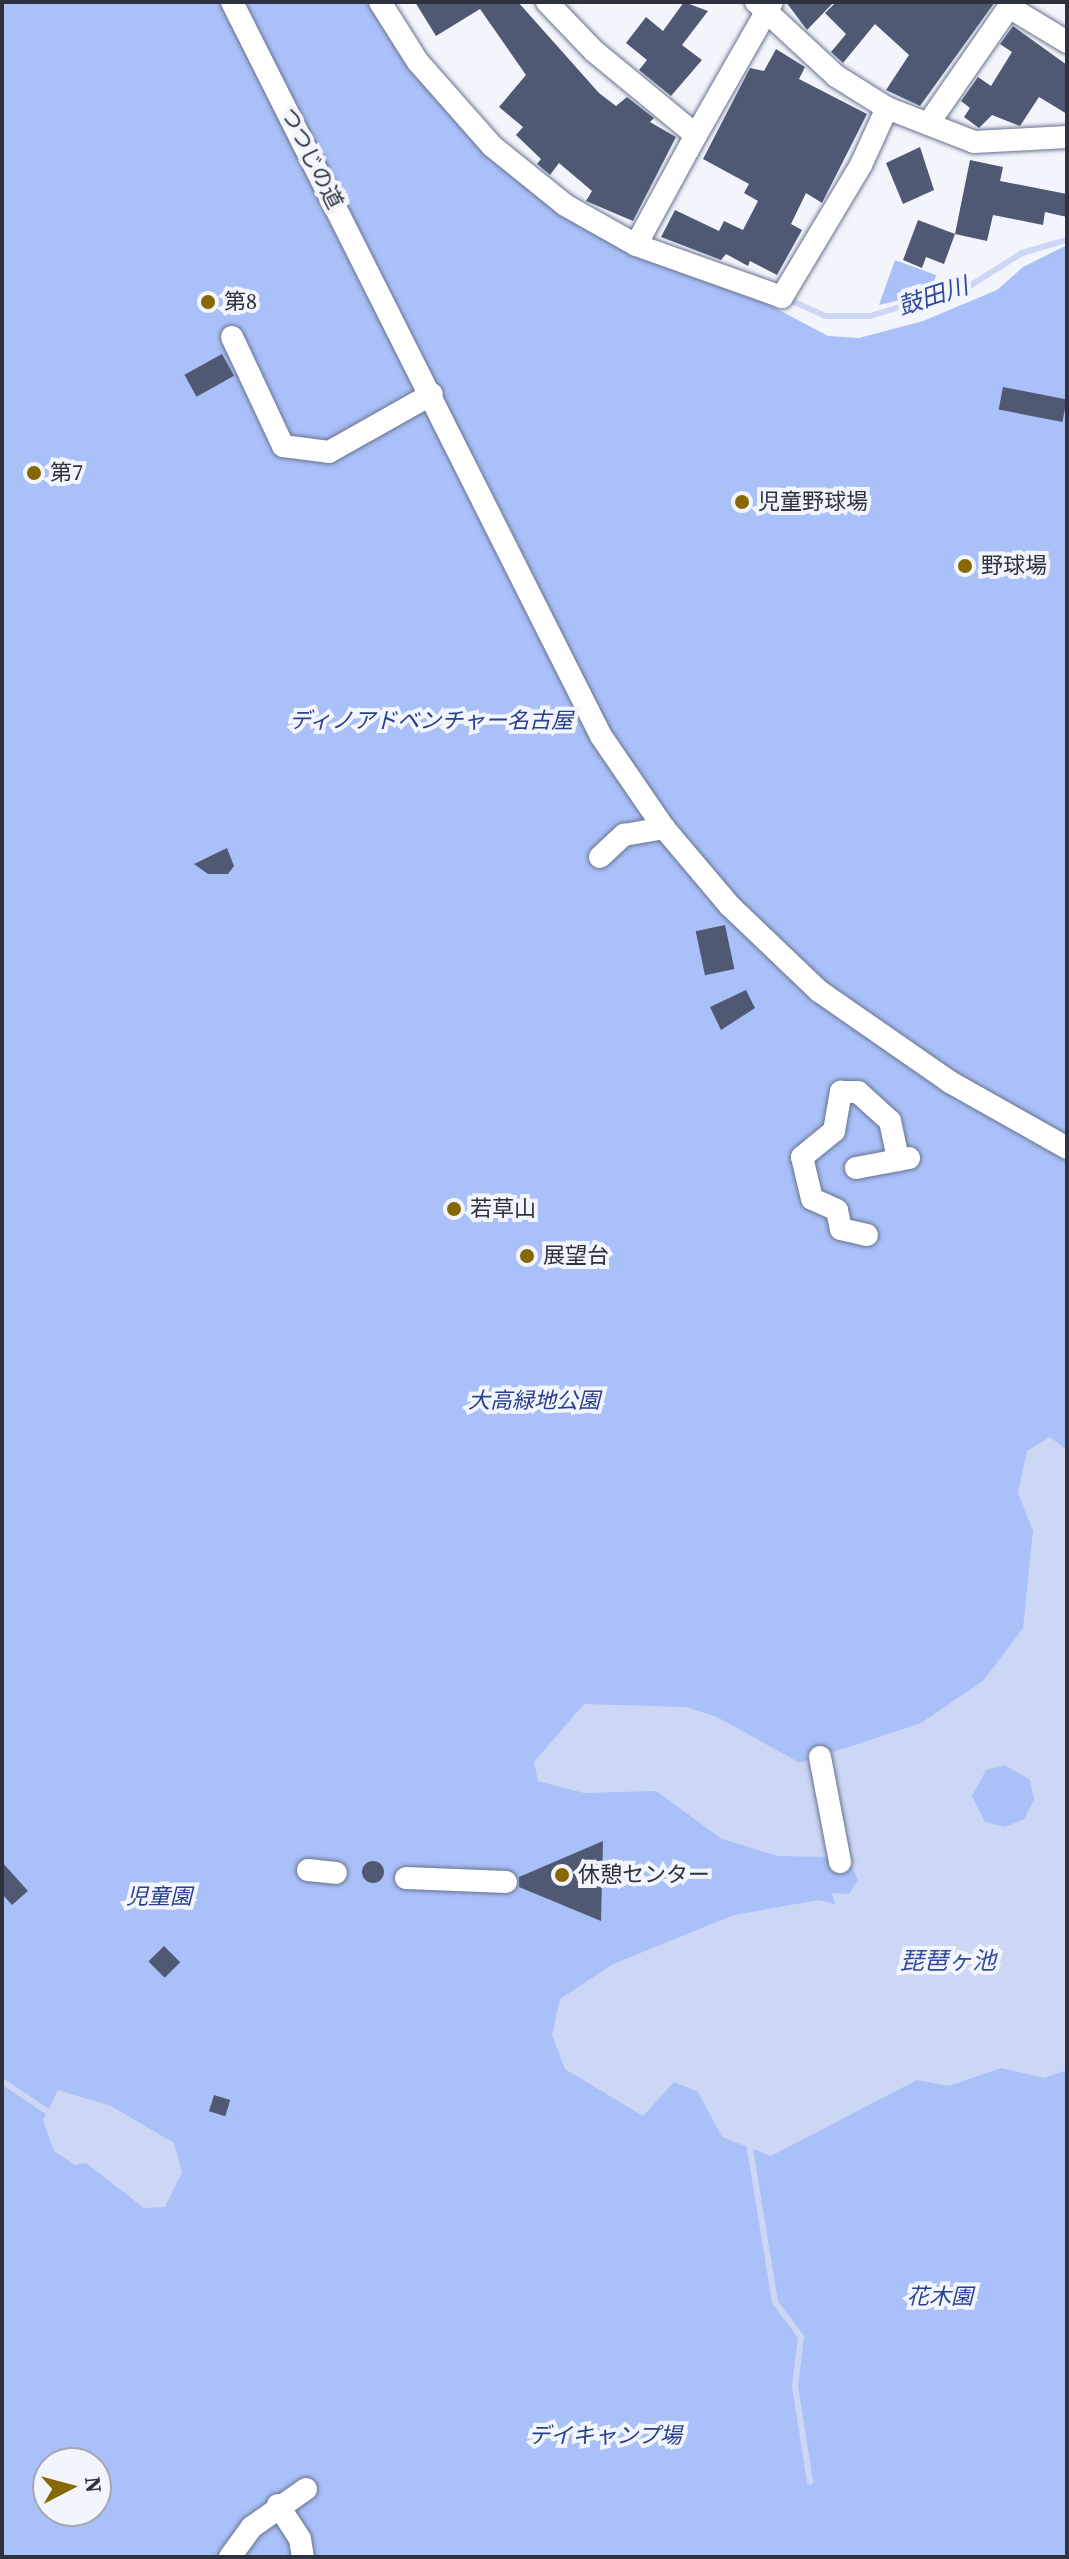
<!DOCTYPE html>
<meta charset="utf-8">
<style>
body{margin:0}
#map{position:relative;width:1069px;height:2559px;overflow:hidden;background:#f3f5fc;font-family:"Source Serif 4","Noto Sans JP",serif}
div>[style]{position:absolute}
.green>*{inset:0;background:#aac0f9}
.water>*{inset:0;background:#cbd7f4}
.stream>*{height:6px;margin:-3px;padding:0 3px;transform-origin:3px;border-radius:3px;background:#cbd7f4}
.building>*{inset:0;background:#4f5973;transform-origin:0 0}
.round{border-radius:50%}
.roads{filter:drop-shadow(0 0 2px #67728e) drop-shadow(0 0 2px #67728e)}
.minor>*{height:22px;margin:-11px;padding:0 11px;transform-origin:11px;border-radius:11px;background:#fff}
.dots>*{width:22px;height:22px;translate:-50% -50%;box-sizing:border-box;border:4px solid #f3f5fc;border-radius:50%}
span{translate:-50% -50%;white-space:nowrap;text-align:center;line-height:1.15;-webkit-text-stroke:8px #f3f5fc;paint-order:stroke}
.street-label{font-size:22px;color:#2d323e}
.poi-label{font-size:22px;color:#2d323e}
.left{translate:0 -50%;text-align:left}
.park-label{font-size:22px;color:#294090;font-style:italic}
.water-label{font-size:24px;color:#314a9b;font-style:italic}
.frame{position:absolute;inset:0;border:4px solid #2d323e;pointer-events:none}
.north{position:absolute;left:32px;top:2447px;width:80px;height:80px;box-sizing:border-box;background:#f3f5fc;border:2px solid #a4a7b0;border-radius:50%;rotate:84deg;font-size:22px;font-weight:700;line-height:32px;text-align:center;color:#2d323e}
.north::after{content:'';display:block;margin:auto;width:28px;height:36px;background:#876804;clip-path:polygon(50% 0,100% 100%,50% 72%,0 100%)}
</style>
<div id="map">
<div class="green">
<i style="clip-path:polygon(evenodd,2px 2px,371px 2px,496px 160px,828px 336px,859px 338px,923px 321px,997px 290px,1023px 267px,1067px 245px,1067px 2557px,2px 2557px,2px 2px,48px 2463px,96px 2463px,96px 2511px,48px 2511px,48px 2463px)"></i>
<i style="clip-path:polygon(895px 260px,936px 275px,931px 293px,879px 305px)"></i>
</div>
<div class="water">
<i style="clip-path:polygon(evenodd,1050px 1437px,1067px 1450px,1067px 2070px,1044px 2078px,1001px 2068px,949px 2086px,917px 2080px,771px 2156px,722px 2137px,698px 2092px,674px 2082px,643px 2116px,565px 2069px,552px 2035px,560px 1999px,613px 1964px,734px 1915px,819px 1900px,835px 1904px,832px 1893px,849px 1894px,858px 1880px,851px 1865px,829px 1857px,778px 1856px,722px 1839px,656px 1791px,584px 1793px,538px 1781px,534px 1762px,584px 1704px,686px 1707px,717px 1717px,800px 1763px,921px 1723px,983px 1681px,1023px 1628px,1033px 1531px,1018px 1493px,1027px 1451px,1050px 1437px,1005px 1765px,1030px 1780px,1034px 1800px,1024px 1819px,1005px 1827px,985px 1822px,972px 1796px,986px 1770px,1005px 1765px)"></i>
<i style="clip-path:polygon(58px 2090px,111px 2106px,174px 2143px,182px 2172px,165px 2207px,144px 2208px,86px 2163px,75px 2165px,54px 2151px,43px 2120px)"></i>
</div>
<div class="stream">
<i style="left:792px;top:301px;width:36px;rotate:24deg"></i>
<i style="left:825px;top:316px;width:45px"></i>
<i style="left:870px;top:316px;width:106px;rotate:-17.1deg"></i>
<i style="left:971px;top:285px;width:60px;rotate:-32.1deg"></i>
<i style="left:1022px;top:253px;width:47px;rotate:-16.1deg"></i>
<i style="left:2px;top:2081px;width:55px;rotate:34deg"></i>
<i style="left:750px;top:2149px;width:155px;rotate:80.7deg"></i>
<i style="left:775px;top:2302px;width:44px;rotate:53.4deg"></i>
<i style="left:801px;top:2337px;width:49px;rotate:97deg"></i>
<i style="left:795px;top:2386px;width:97px;rotate:81.1deg"></i>
</div>
<div class="building">
<i style="clip-path:polygon(415px 2px,518px 2px,599px 93px,616px 106px,627px 97px,654px 118px,650px 122px,676px 137px,633px 221px,586px 201px,592px 191px,559px 163px,550px 175px,537px 164px,541px 159px,516px 135px,523px 127px,499px 107px,526px 75px,480px 9px,436px 36px)"></i>
<i style="clip-path:polygon(684px 2px,708px 11px,682px 45px,702px 60px,671px 96px,639px 70px,647px 60px,626px 43px,646px 17px,663px 31px)"></i>
<i style="clip-path:polygon(786px 2px,834px 2px,807px 30px)"></i>
<i style="clip-path:polygon(836px 2px,995px 2px,920px 106px,886px 90px,909px 55px,875px 24px,843px 63px,831px 52px,846px 34px,825px 13px)"></i>
<i style="clip-path:polygon(1013px 26px,1067px 65px,1067px 114px,1039px 97px,1020px 126px,992px 115px,979px 128px,964px 117px,970px 108px,961px 101px,978px 77px,991px 86px,1012px 52px,1000px 44px)"></i>
<i style="clip-path:polygon(776px 49px,805px 67px,799px 79px,867px 114px,822px 203px,806px 193px,791px 224px,802px 230px,777px 275px,750px 261px,748px 266px,726px 254px,721px 260px,661px 237px,675px 210px,719px 231px,724px 221px,743px 230px,758px 201px,744px 193px,749px 184px,703px 159px,750px 68px,764px 71px)"></i>
<i style="clip-path:polygon(920px 147px,934px 190px,903px 204px,886px 163px)"></i>
<i style="clip-path:polygon(970px 160px,1003px 167px,1000px 181px,1067px 194px,1067px 217px,1045px 212px,1043px 225px,993px 215px,987px 241px,955px 234px)"></i>
<i style="clip-path:polygon(918px 220px,955px 234px,944px 264px,926px 257px,922px 268px,903px 260px)"></i>
<i style="left:222px;top:354px;width:25px;height:43px;rotate:61deg"></i>
<i style="left:1003px;top:387px;width:65px;height:23px;rotate:11deg"></i>
<i style="clip-path:polygon(227px 848px,234px 866px,228px 874px,208px 874px,194px 864px)"></i>
<i style="left:725px;top:925px;width:45px;height:30px;rotate:78deg"></i>
<i style="clip-path:polygon(746px 990px,755px 1008px,721px 1030px,710px 1007px)"></i>
<i style="clip-path:polygon(603px 1841px,601px 1921px,519px 1887px,519px 1877px)"></i>
<i class="round" style="left:362px;top:1861px;width:22px;height:22px"></i>
<i style="clip-path:polygon(2px 1862px,28px 1891px,12px 1905px,2px 1894px)"></i>
<i style="left:164px;top:1946px;width:23px;height:22px;rotate:45deg"></i>
<i style="left:214px;top:2095px;width:17px;height:17px;rotate:17deg"></i>
</div>
<div class="roads">
<div class="minor">
<i style="left:232px;top:2px;width:822px;rotate:63.31deg"></i>
<i style="left:601px;top:736px;width:112px;rotate:55.6deg"></i>
<i style="left:664px;top:828px;width:102px;rotate:49.8deg"></i>
<i style="left:730px;top:906px;width:123px;rotate:43.7deg"></i>
<i style="left:819px;top:991px;width:160px;rotate:34.8deg"></i>
<i style="left:950px;top:1082px;width:134px;rotate:29.4deg"></i>
<i style="left:380px;top:2px;width:71px;rotate:57.7deg"></i>
<i style="left:418px;top:62px;width:112px;rotate:48.6deg"></i>
<i style="left:492px;top:146px;width:94px;rotate:38.9deg"></i>
<i style="left:565px;top:205px;width:81px;rotate:29.4deg"></i>
<i style="left:636px;top:245px;width:155px;rotate:19.6deg"></i>
<i style="left:782px;top:297px;width:154px;rotate:-59.1deg"></i>
<i style="left:861px;top:165px;width:63px;rotate:-65.5deg"></i>
<i style="left:887px;top:108px;width:60px;rotate:-147.9deg"></i>
<i style="left:836px;top:76px;width:109px;rotate:-137.2deg"></i>
<i style="left:547px;top:2px;width:68px;rotate:46.2deg"></i>
<i style="left:594px;top:51px;width:132px;rotate:39.5deg"></i>
<i style="left:696px;top:135px;width:125px;rotate:118.6deg"></i>
<i style="left:887px;top:108px;width:93px;rotate:21.3deg"></i>
<i style="left:974px;top:142px;width:93px;rotate:-3.1deg"></i>
<i style="left:928px;top:124px;width:142px;rotate:-55.3deg"></i>
<i style="left:1009px;top:7px;width:68px;rotate:31.1deg"></i>
<i style="left:696px;top:135px;width:153px;rotate:-60.3deg"></i>
<i style="left:232px;top:337px;width:120px;rotate:64.9deg"></i>
<i style="left:283px;top:446px;width:46px;rotate:7.4deg"></i>
<i style="left:329px;top:452px;width:118px;rotate:-29.4deg"></i>
<i style="left:600px;top:857px;width:33px;rotate:-43deg"></i>
<i style="left:624px;top:835px;width:41px;rotate:-9.9deg"></i>
<i style="left:856px;top:1168px;width:54px;rotate:-10.7deg"></i>
<i style="left:867px;top:1235px;width:27px;rotate:-167deg"></i>
<i style="left:841px;top:1229px;width:19px;rotate:-102deg"></i>
<i style="left:837px;top:1210px;width:27px;rotate:-156deg"></i>
<i style="left:812px;top:1199px;width:43px;rotate:-103.4deg"></i>
<i style="left:802px;top:1157px;width:41px;rotate:-39.1deg"></i>
<i style="left:834px;top:1131px;width:40px;rotate:-80deg"></i>
<i style="left:841px;top:1092px;width:17px"></i>
<i style="left:858px;top:1092px;width:43px;rotate:42.2deg"></i>
<i style="left:890px;top:1121px;width:40px;rotate:78deg"></i>
<i style="left:820px;top:1757px;width:107px;rotate:79.2deg"></i>
<i style="left:308px;top:1870px;width:28px;rotate:6deg"></i>
<i style="left:406px;top:1878px;width:100px;rotate:2.3deg"></i>
<i style="left:278px;top:2505px;width:40px;rotate:57.1deg"></i>
<i style="left:300px;top:2539px;width:18px;rotate:81deg"></i>
<i style="left:230px;top:2557px;width:37px;rotate:-54deg"></i>
<i style="left:252px;top:2527px;width:66px;rotate:-35.1deg"></i>
</div>
</div>
<div class="dots">
<i style="left:208px;top:302px;background:#876804"></i>
<i style="left:34px;top:473px;background:#876804"></i>
<i style="left:742px;top:502px;background:#876804"></i>
<i style="left:965px;top:566px;background:#876804"></i>
<i style="left:454px;top:1209px;background:#876804"></i>
<i style="left:527px;top:1256px;background:#876804"></i>
<i style="left:562px;top:1875px;background:#876804"></i>
</div>
<div class="street-label">
<span style="left:312px;top:158px;rotate:63deg">つつじの道</span>
</div>
<div class="poi-label">
<span class="left" style="left:224px;top:302px">第8</span>
<span class="left" style="left:50px;top:473px">第7</span>
<span class="left" style="left:758px;top:502px">児童野球場</span>
<span class="left" style="left:981px;top:566px">野球場</span>
<span class="left" style="left:470px;top:1209px">若草山</span>
<span class="left" style="left:543px;top:1256px">展望台</span>
<span class="left" style="left:578px;top:1875px">休憩センター</span>
</div>
<div class="park-label">
<span style="left:431px;top:721px">ディノアドベンチャー名古屋</span>
<span style="left:534px;top:1401px">大高緑地公園</span>
<span style="left:159px;top:1897px">児童園</span>
<span style="left:940px;top:2297px">花木園</span>
<span style="left:605px;top:2436px">デイキャンプ場</span>
</div>
<div class="water-label">
<span style="left:933px;top:296px;rotate:-18deg">鼓田川</span>
<span style="left:948px;top:1961px">琵琶ヶ池</span>
</div>
<div class="frame"></div>
<div class="north">N</div>
</div>
